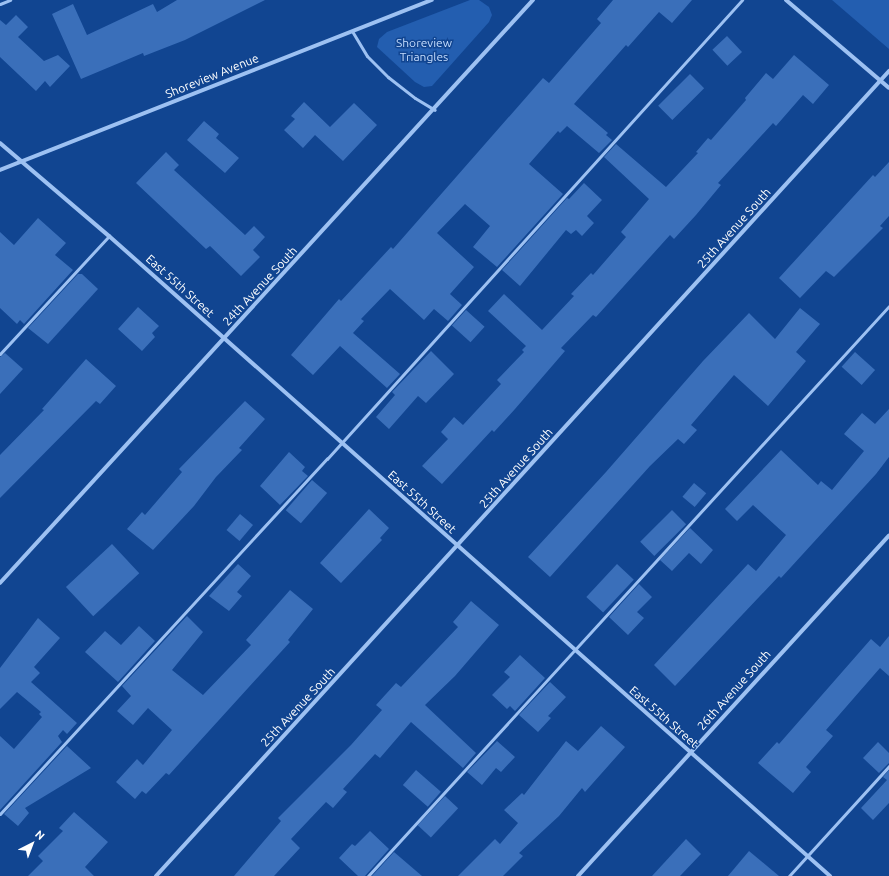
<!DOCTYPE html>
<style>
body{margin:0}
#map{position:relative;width:889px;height:876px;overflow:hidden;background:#114591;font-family:Ubuntu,sans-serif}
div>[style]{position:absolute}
.green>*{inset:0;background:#235eb0}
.building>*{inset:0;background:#3a6fba;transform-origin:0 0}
.service>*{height:3px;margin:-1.5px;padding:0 1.5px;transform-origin:1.5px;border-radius:1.5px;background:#9dc1f2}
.minor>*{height:4px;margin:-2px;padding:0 2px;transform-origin:2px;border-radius:2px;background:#9dc1f2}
span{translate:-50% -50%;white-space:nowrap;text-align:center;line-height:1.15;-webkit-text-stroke:3px #114591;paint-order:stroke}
.park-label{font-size:12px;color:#c4dcfd}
.street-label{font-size:12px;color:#fff}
.north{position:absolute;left:12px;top:824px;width:40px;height:40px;-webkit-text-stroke:3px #114591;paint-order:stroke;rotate:42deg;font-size:11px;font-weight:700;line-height:16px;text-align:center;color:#fff}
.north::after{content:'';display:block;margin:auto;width:14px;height:18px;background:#fff;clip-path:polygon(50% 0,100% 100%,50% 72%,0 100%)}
</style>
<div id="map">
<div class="green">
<i style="clip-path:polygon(470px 0,479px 0,489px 7px,492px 15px,489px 22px,432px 86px,424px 87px,415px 82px,377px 47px,379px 39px,387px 32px)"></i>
<i style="clip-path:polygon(832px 0,889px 0,889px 49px)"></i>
</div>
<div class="building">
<i style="clip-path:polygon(177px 0,265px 0,185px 40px,144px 56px,143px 53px,81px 79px,52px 14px,73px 4px,87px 35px,153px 4px,157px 12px)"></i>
<i style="clip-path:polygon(613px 0,692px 0,672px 23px,659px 12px,628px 47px,626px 45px,574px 104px,608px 133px,606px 135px,612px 140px,599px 153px,567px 126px,560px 133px,558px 131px,529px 164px,563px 194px,497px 267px,473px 247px,490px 226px,465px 204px,437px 233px,474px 267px,450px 294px,462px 305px,448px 321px,434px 309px,424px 320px,390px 289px,361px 319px,364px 321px,353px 333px,400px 374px,387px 388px,340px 346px,313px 375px,291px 355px,339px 299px,341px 301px,391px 247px,393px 249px,543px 78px,549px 83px,601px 23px,597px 19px)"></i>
<i style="clip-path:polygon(16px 15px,28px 27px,18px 37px,44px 61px,58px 55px,70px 66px,50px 87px,45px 81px,36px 91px,0 57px,0 20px,6px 25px)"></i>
<i style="left:727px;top:36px;width:22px;height:20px;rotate:47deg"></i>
<i style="clip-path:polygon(794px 55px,829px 85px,813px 104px,803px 95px,776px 126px,773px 123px,718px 183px,721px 185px,696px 215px,674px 239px,670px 235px,596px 317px,593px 315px,561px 348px,565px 351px,515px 409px,494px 432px,492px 430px,442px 484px,422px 466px,448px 439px,441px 432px,454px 417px,463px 425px,501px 384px,497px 380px,524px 352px,522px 350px,526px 346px,488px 311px,504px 294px,542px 330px,574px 296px,571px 294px,591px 273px,593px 275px,626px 237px,621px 232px,649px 199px,604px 157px,616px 144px,666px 187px,698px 153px,696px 152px,708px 138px,711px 140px,746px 100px,745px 98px,766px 73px,773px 79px)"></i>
<i style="left:690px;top:74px;width:20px;height:45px;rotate:45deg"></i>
<i style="clip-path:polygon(304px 102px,330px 127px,354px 103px,377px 125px,343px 161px,315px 135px,303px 148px,284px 130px,295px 119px,291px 116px)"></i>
<i style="clip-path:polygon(204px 121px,219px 134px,216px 138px,239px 158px,225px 173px,187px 140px)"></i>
<i style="clip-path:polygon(166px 152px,179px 165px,174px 170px,245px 235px,254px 226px,265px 237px,253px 250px,260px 257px,241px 276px,210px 246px,206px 249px,136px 183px)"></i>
<i style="clip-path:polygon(889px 162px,889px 216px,880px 226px,883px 228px,834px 277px,826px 271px,800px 298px,779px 278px,873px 175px,875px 177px)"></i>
<i style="clip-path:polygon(584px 183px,602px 200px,587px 216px,594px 223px,582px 236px,576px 230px,571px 234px,566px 230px,520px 286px,502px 270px,567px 198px,569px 199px)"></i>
<i style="clip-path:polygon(38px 218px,66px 243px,55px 255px,73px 270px,24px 324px,20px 320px,17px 324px,0 308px,0 232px,14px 245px)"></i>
<i style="clip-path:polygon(78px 274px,82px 274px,98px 289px,48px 344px,28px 328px)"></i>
<i style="clip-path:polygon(138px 307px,159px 326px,152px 333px,155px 337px,142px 351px,118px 329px)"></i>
<i style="clip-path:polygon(800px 308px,820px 324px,796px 352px,806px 361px,768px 406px,734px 375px,691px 425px,697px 430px,684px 444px,678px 439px,650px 466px,550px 577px,528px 557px,606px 472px,703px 361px,749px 313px,775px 339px)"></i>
<i style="left:466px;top:310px;width:25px;height:21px;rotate:42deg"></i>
<i style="clip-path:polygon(431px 351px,454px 374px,426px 403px,418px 396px,389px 429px,376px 417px,395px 395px,392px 392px)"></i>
<i style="left:855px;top:352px;width:27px;height:20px;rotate:42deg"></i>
<i style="clip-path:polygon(5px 353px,23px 369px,0 394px,0 357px)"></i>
<i style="clip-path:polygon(86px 359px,116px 386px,100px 404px,96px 401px,0 498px,0 455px,44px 410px,42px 409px)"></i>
<i style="clip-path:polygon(245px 401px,265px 419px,239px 448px,242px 450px,216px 477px,194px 506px,153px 550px,127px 529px,142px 512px,145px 515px,182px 472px,179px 469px)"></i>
<i style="clip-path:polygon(889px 409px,889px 457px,876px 474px,781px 578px,779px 576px,675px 686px,654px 665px,748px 564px,756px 571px,786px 535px,753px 505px,737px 521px,725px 509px,781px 450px,818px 485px,821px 481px,832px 490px,864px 451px,844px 434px,862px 413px,875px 424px)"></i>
<i style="clip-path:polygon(289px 452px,305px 467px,302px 471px,308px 476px,280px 505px,260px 486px)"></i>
<i style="left:312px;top:480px;width:20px;height:40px;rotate:41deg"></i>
<i style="left:694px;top:483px;width:16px;height:18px;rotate:40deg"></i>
<i style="clip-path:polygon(369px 509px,389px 528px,380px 538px,382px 540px,341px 583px,320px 563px)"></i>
<i style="left:672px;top:510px;width:20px;height:45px;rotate:45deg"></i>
<i style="left:240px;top:514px;width:17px;height:21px;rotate:40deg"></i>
<i style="clip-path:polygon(690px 528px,713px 550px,701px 564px,689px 553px,672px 571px,660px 560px)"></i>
<i style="left:112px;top:544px;width:40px;height:63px;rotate:47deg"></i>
<i style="clip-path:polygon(238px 564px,251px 576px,237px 592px,242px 596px,229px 611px,209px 596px)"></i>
<i style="left:617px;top:564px;width:23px;height:45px;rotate:43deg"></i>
<i style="clip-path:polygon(639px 584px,652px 597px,637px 612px,644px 618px,628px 635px,609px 617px)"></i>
<i style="clip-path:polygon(290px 590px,313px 609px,288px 640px,290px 642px,169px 775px,166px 773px,146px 794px,142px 791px,135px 799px,116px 782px,137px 759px,143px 765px,172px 730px,148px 708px,133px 725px,117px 711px,131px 696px,122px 686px,187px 616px,203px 632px,172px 670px,203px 695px,251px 645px,246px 640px)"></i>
<i style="clip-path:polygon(471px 601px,499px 625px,455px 676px,425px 705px,476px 753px,463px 768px,411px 722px,380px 758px,375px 754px,343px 789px,347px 792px,333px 808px,326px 802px,291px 839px,300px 848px,274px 876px,234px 876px,281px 821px,278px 818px,351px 745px,382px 710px,376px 705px,396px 683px,401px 687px,458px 627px,453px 622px)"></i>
<i style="clip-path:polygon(38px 618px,60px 638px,34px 667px,40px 673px,31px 682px,77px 723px,67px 734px,63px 730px,58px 736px,62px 742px,0 810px,0 736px,14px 749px,42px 717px,39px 714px,41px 712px,17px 692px,0 709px,0 668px)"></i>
<i style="clip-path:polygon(139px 626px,155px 641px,118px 682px,85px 652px,105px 631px,121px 645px)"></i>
<i style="clip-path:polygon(889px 636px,889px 676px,880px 668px,826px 730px,833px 736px,806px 767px,811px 772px,793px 793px,758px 763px,777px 742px,779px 744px,871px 639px,880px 647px)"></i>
<i style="clip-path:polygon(520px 655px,545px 678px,515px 711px,510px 706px,507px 709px,492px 695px,510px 677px,504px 672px)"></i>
<i style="clip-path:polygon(550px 682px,566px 697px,548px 716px,551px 718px,538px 732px,519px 715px)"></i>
<i style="clip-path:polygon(601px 726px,625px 747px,585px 792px,582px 788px,559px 816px,519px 853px,523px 856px,503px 876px,458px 876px,495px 839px,500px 844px,518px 823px,504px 810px,522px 793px,524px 795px,566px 741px,578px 751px)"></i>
<i style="clip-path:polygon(497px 741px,515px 757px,501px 772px,496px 768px,482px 785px,467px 772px)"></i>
<i style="clip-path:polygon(878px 742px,889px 753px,889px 763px,879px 773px,863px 758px)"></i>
<i style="clip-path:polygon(67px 746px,91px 768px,25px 808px,29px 813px,18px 826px,4px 814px)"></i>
<i style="left:416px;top:770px;width:33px;height:20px;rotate:41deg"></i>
<i style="clip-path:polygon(889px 770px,889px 803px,873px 820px,861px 808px,887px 780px,883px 777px)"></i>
<i style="left:445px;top:796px;width:18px;height:40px;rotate:43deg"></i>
<i style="clip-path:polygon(74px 812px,108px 842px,85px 867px,94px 876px,28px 876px,43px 861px,38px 856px,63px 831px,59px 828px)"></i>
<i style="clip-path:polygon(370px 831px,389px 849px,365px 876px,358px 876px,339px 858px,352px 844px,355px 846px)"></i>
<i style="clip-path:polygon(686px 839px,701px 854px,680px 876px,652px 876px)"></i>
<i style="clip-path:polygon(749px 851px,779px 876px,728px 876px)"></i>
<i style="clip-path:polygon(394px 852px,422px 876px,372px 876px)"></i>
</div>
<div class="service">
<i style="left:0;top:4px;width:11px;rotate:-22deg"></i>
<i style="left:352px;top:31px;width:29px;rotate:59deg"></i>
<i style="left:367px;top:56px;width:30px;rotate:45deg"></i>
<i style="left:388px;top:77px;width:34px;rotate:38deg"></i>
<i style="left:415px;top:98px;width:23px;rotate:31deg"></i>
<i style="left:0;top:354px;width:161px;rotate:-47.3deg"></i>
<i style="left:0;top:814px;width:483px;rotate:-47.4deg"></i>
<i style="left:327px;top:459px;width:619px;rotate:-47.88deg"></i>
<i style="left:368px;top:876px;width:772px;rotate:-47.57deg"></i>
<i style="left:789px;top:876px;width:149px;rotate:-47.7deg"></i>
</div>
<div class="minor">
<i style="left:786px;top:0;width:135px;rotate:40.5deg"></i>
<i style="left:0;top:143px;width:143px;rotate:40.5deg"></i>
<i style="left:109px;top:236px;width:964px;rotate:41.59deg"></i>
<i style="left:0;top:170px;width:464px;rotate:-21.5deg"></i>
<i style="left:0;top:583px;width:790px;rotate:-47.57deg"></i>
<i style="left:156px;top:876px;width:1089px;rotate:-47.68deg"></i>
<i style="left:578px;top:876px;width:461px;rotate:-47.6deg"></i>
</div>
<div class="park-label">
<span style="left:424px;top:50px">Shoreview<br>Triangles</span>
</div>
<div class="street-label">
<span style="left:212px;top:76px;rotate:-22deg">Shoreview Avenue</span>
<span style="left:734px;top:228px;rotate:-48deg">25th Avenue South</span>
<span style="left:180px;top:286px;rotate:42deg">East 55th Street</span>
<span style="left:260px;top:286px;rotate:-47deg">24th Avenue South</span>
<span style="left:516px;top:468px;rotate:-48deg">25th Avenue South</span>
<span style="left:422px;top:502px;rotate:42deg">East 55th Street</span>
<span style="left:734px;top:690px;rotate:-48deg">26th Avenue South</span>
<span style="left:298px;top:707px;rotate:-47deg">25th Avenue South</span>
<span style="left:664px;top:717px;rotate:41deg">East 55th Street</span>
</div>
<div class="north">N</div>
</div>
